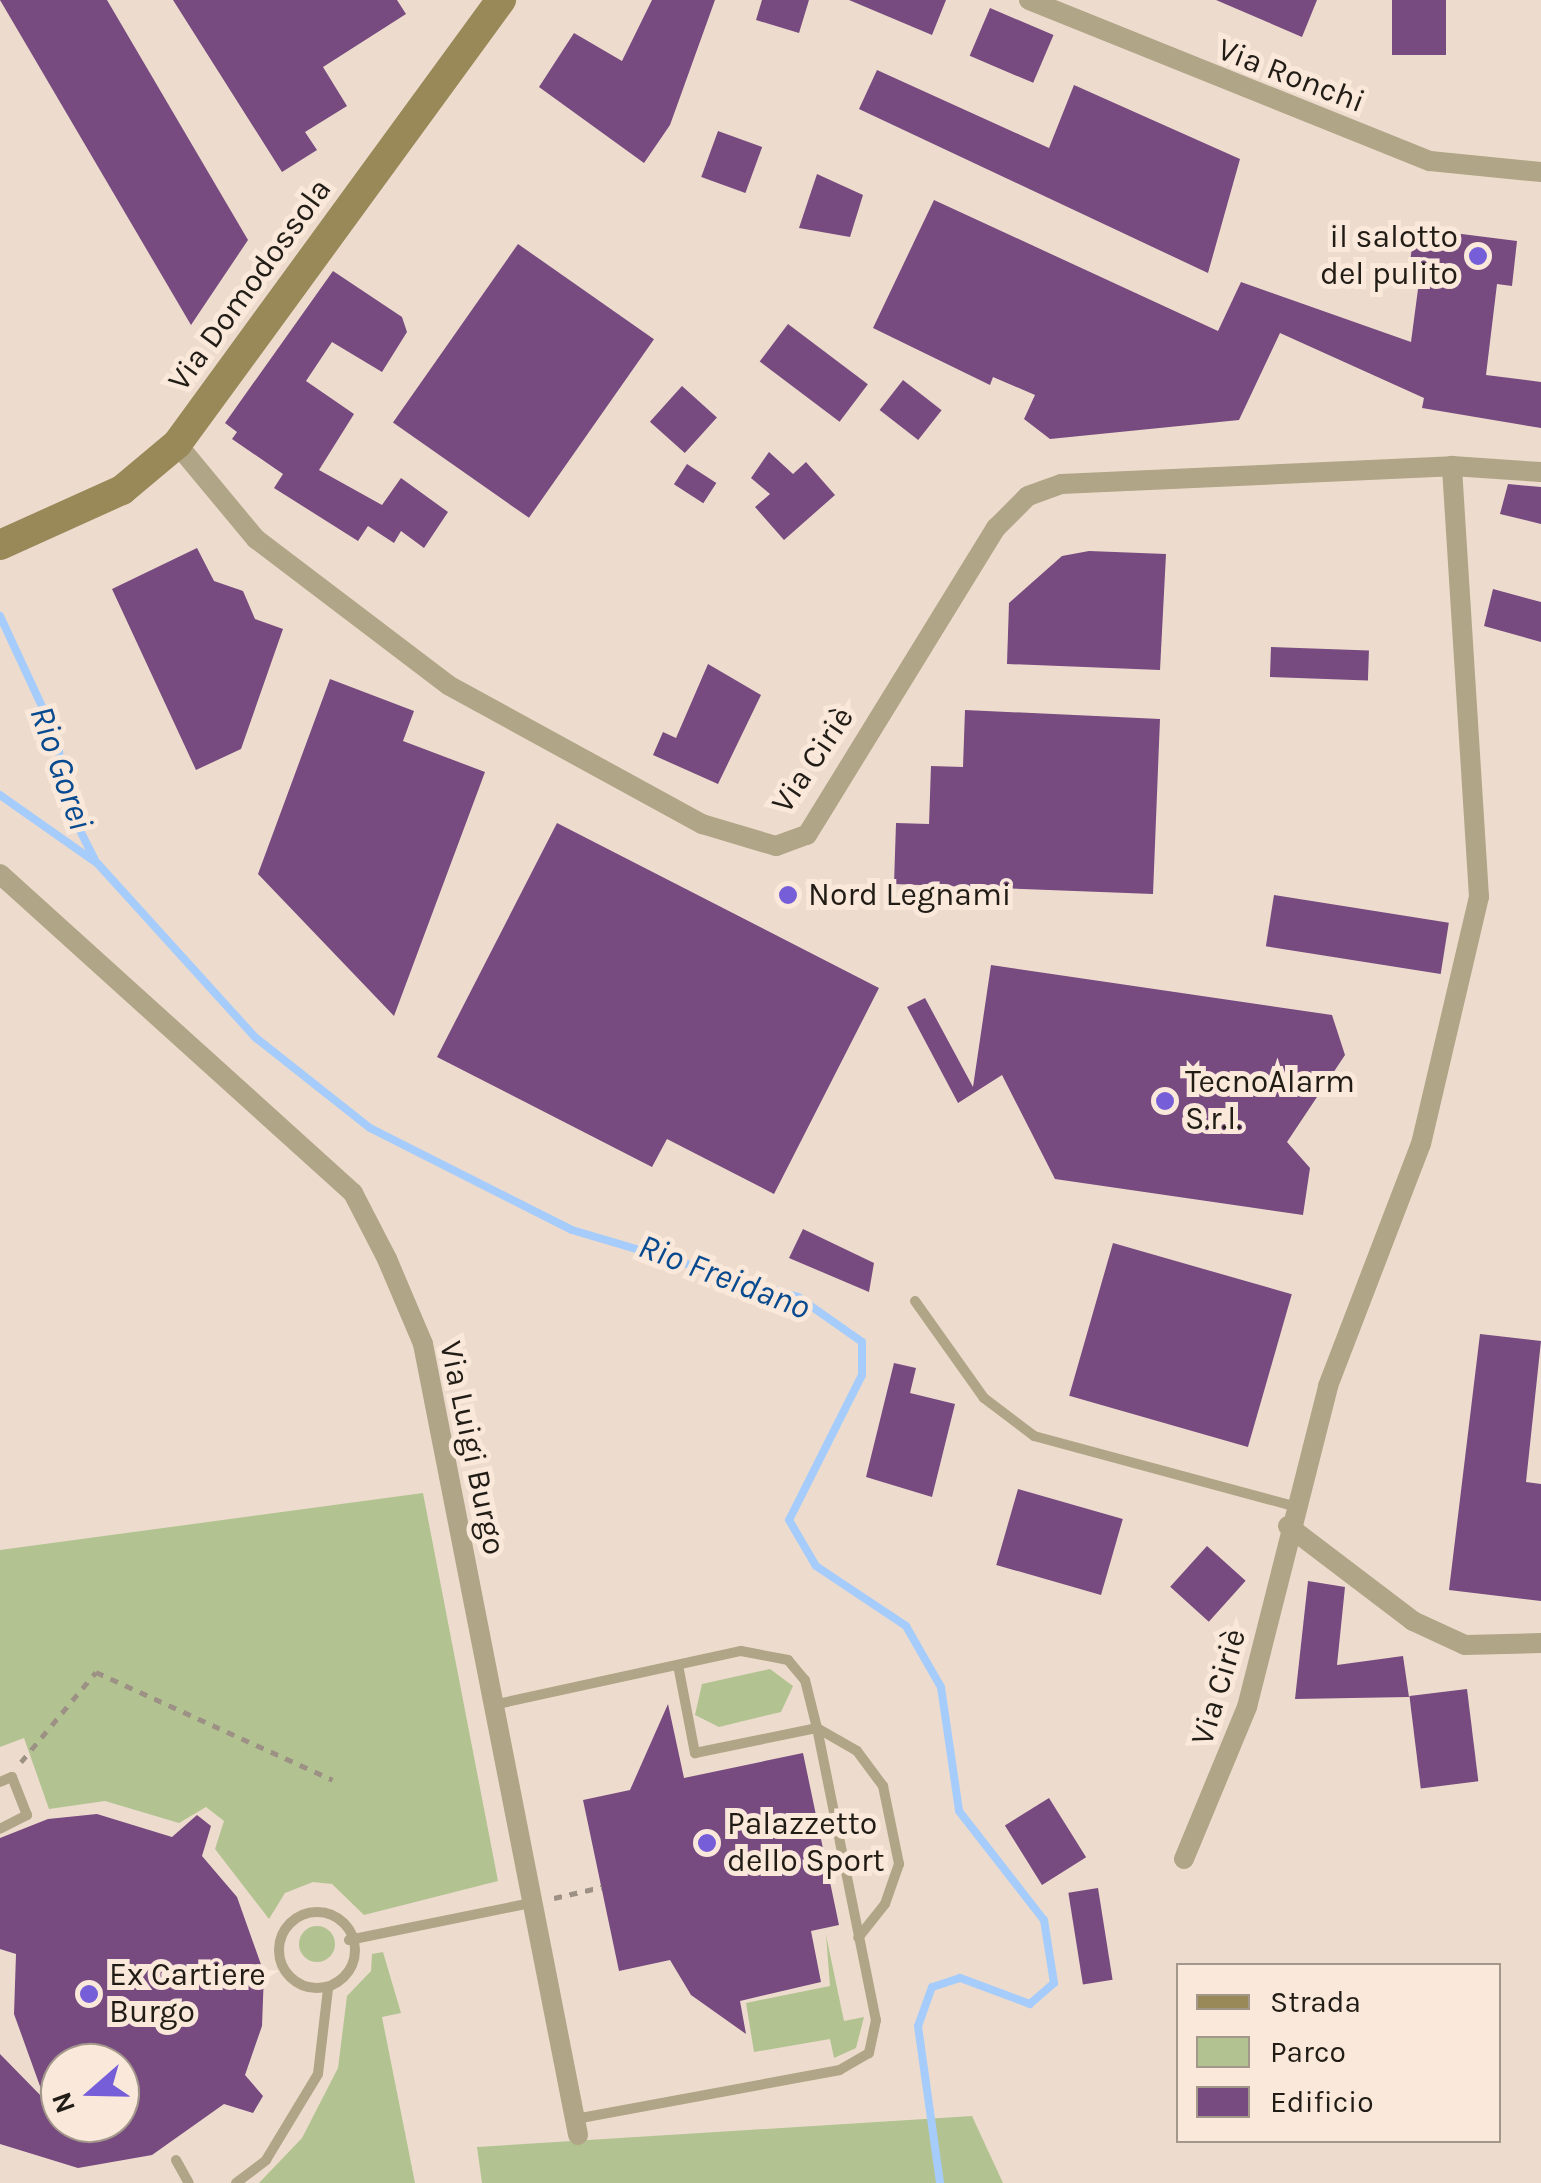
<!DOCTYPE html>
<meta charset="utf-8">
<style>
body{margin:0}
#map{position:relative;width:1541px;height:2183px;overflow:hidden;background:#eddccd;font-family:Karla,sans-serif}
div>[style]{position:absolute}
.green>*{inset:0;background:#b2c391}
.round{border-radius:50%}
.stream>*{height:8px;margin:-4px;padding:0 4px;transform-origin:4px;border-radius:4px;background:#a6ccfc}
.building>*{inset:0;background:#774a80;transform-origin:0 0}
.path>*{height:5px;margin-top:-2.5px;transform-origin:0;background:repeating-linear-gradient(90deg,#9d9185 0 8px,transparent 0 16px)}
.lane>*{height:10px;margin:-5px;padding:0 5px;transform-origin:5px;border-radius:5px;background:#b0a586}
.lane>.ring{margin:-5px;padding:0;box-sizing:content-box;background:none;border:10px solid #b0a586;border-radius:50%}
.street>*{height:20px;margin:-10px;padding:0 10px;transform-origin:10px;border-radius:10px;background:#b0a586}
.secondary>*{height:30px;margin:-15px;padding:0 15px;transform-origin:15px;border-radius:15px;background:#998959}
.dots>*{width:28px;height:28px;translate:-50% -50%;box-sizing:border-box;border:5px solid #fae9da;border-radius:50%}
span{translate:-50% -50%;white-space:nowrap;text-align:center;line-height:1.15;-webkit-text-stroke:10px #fae9da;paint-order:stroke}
.street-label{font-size:32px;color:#211c16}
.poi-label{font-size:32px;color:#211c16}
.right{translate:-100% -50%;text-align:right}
.left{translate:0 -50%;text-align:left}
.water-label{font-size:35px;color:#084a8f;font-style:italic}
.legend{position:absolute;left:1176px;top:1963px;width:325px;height:180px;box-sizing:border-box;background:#fae9da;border:2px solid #a3978c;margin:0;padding:12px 18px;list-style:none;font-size:30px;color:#211c16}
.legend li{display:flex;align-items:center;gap:20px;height:50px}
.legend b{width:50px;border:2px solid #a3978c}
.north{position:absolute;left:40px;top:2043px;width:100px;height:100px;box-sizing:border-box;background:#fae9da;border:2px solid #a3978c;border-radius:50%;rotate:250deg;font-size:28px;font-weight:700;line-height:40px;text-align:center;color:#211c16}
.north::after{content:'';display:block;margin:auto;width:35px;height:45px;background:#765ed8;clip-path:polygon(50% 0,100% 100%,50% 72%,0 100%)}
</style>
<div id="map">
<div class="green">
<i style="clip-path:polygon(423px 1493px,498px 1881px,364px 1915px,332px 1884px,313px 1882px,285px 1893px,269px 1919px,215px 1849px,224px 1821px,206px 1807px,179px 1823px,105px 1801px,49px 1809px,24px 1738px,0 1747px,0 1550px)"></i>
<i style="clip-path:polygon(770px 1669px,793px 1686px,781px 1712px,719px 1727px,695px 1715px,702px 1684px)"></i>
<i class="round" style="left:299px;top:1926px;width:36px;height:36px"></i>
<i style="clip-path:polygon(826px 1935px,844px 2021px,864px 2017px,856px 2048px,834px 2058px,830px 2039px,754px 2052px,746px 2003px,830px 1986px)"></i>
<i style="clip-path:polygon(383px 1952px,401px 2013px,382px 2017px,415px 2183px,259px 2183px,302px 2138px,338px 2068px,347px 1996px,371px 1971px,372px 1954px)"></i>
<i style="clip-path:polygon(972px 2116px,1003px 2183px,482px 2183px,477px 2147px)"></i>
</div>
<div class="stream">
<i style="left:0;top:616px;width:138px;rotate:65.1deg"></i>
<i style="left:58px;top:741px;width:58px;rotate:84.1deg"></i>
<i style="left:64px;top:799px;width:68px;rotate:63.1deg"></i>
<i style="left:0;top:795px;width:120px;rotate:35.1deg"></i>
<i style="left:98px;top:864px;width:235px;rotate:47.8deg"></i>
<i style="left:256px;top:1038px;width:145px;rotate:38.3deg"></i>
<i style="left:370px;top:1128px;width:226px;rotate:26.8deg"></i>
<i style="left:572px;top:1230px;width:236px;rotate:16.5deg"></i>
<i style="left:798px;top:1297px;width:78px;rotate:35.1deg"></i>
<i style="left:862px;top:1342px;width:33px;rotate:90deg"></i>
<i style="left:862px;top:1375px;width:162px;rotate:116.7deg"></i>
<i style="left:789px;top:1520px;width:53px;rotate:59.6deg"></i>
<i style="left:816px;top:1566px;width:108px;rotate:33.7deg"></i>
<i style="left:906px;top:1626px;width:70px;rotate:60.2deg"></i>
<i style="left:941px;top:1687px;width:125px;rotate:81.7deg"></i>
<i style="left:959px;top:1811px;width:138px;rotate:52.1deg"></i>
<i style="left:1044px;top:1920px;width:64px;rotate:81deg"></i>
<i style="left:1054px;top:1983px;width:32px;rotate:139deg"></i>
<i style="left:1030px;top:2004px;width:75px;rotate:-159.6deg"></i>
<i style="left:960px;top:1978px;width:29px;rotate:162deg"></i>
<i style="left:932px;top:1987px;width:41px;rotate:109.7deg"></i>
<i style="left:918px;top:2026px;width:159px;rotate:82deg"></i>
</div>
<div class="building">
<i style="clip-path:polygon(0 0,107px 0,248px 240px,191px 325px)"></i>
<i style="clip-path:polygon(173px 0,397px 0,406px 14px,323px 67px,347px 106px,305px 132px,317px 150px,282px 172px)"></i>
<i style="clip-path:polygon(652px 0,715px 0,670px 125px,644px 163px,539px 87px,574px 33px,622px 61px)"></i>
<i style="clip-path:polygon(762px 0,809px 0,799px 33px,756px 20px)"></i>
<i style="clip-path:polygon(849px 0,946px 0,932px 35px)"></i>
<i style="clip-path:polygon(1216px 0,1317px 0,1302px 37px)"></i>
<i style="left:1392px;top:0;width:54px;height:55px"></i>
<i style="left:990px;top:8px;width:69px;height:52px;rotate:23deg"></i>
<i style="clip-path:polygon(877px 70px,1049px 148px,1074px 85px,1240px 159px,1208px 273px,859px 109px)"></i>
<i style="left:718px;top:131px;width:47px;height:49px;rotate:20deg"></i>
<i style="clip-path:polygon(817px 174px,863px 195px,850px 237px,799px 228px)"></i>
<i style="clip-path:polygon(934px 200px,1218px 331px,1241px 282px,1411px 342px,1420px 274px,1409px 273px,1414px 228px,1517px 241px,1512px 286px,1497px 284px,1486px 375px,1541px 382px,1541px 428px,1422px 408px,1424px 398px,1280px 333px,1239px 420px,1050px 439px,1024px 419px,1035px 395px,993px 377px,990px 385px,873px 328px)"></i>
<i style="left:518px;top:244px;width:166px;height:218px;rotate:35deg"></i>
<i style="clip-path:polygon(333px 271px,402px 317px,407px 332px,382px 372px,332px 342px,306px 381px,354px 414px,319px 470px,382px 505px,401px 478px,448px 512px,424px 548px,401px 531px,394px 543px,368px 526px,358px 541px,274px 488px,283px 474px,232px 439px,237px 432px,225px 423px)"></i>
<i style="left:788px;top:324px;width:100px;height:47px;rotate:37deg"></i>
<i style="left:903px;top:380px;width:49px;height:38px;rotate:38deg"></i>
<i style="left:682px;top:386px;width:47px;height:48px;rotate:42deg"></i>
<i style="clip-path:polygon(769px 452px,793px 474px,806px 462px,835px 495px,784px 540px,755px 507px,770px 494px,751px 478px)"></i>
<i style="left:687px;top:464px;width:35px;height:24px;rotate:33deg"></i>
<i style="clip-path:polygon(1508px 484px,1541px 487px,1541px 524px,1500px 514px)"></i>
<i style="clip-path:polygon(197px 548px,214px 581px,243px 591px,255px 619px,283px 629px,241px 749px,196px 770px,112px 589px)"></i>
<i style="clip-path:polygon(1089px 551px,1166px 554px,1160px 670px,1007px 664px,1009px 603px,1062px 556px)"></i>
<i style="clip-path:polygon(1493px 589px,1541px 602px,1541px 642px,1484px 626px)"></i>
<i style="left:1271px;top:647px;width:98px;height:30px;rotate:2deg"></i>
<i style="clip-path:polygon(708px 664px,761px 695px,718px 784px,653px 755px,663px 732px,676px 738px)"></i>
<i style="clip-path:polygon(330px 679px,414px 711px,403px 741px,485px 772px,394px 1016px,258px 874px)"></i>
<i style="clip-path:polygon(965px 710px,1160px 719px,1153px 894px,894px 884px,896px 823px,929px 824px,931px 766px,963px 767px)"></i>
<i style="clip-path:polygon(557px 823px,879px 988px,774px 1194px,667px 1139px,652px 1167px,437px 1057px)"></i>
<i style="left:1274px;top:895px;width:177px;height:52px;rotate:9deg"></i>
<i style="clip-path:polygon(991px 965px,1332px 1015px,1345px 1055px,1287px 1142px,1310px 1168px,1303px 1215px,1055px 1179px,1002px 1075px,958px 1103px,907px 1007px,925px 998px,973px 1087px)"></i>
<i style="clip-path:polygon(803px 1229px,874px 1263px,869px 1292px,789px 1258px)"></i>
<i style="left:1113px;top:1243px;width:186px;height:159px;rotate:16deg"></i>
<i style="clip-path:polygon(1480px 1334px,1541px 1341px,1526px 1482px,1541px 1484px,1541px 1601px,1449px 1590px)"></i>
<i style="clip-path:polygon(894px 1363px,916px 1368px,910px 1393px,955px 1404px,932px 1497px,866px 1477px)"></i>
<i style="left:1018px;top:1489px;width:109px;height:79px;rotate:16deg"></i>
<i style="left:1207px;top:1546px;width:52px;height:55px;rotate:42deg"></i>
<i style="clip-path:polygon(1308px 1581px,1345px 1587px,1337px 1665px,1403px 1656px,1409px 1697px,1295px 1699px)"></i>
<i style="left:1467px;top:1689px;width:93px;height:58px;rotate:83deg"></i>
<i style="clip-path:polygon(668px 1704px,684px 1778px,803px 1753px,839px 1925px,811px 1931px,821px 1982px,740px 2001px,746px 2034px,691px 1995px,670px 1960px,619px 1971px,583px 1800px,630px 1790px)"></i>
<i style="left:1049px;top:1798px;width:70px;height:52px;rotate:58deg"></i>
<i style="clip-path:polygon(evenodd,97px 1814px,172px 1837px,197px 1815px,211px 1826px,202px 1856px,237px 1897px,264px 1973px,262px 2026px,245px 2075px,263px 2096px,253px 2113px,224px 2104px,152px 2155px,78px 2168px,0 2144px,0 2054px,45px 2100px,14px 2014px,16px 1954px,0 1949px,0 1838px,48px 1819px,97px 1814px,60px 2063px,120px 2063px,120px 2123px,60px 2123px,60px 2063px)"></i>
<i style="left:1098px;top:1888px;width:93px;height:30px;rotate:81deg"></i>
</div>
<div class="path">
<i style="left:21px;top:1762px;width:117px;rotate:-50.2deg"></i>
<i style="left:96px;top:1672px;width:260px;rotate:24.5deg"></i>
<i style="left:554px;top:1898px;width:49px;rotate:-12.9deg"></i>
</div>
<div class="lane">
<i style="left:915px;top:1301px;width:119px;rotate:54.6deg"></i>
<i style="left:984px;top:1398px;width:63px;rotate:37.2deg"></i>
<i style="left:1034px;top:1436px;width:268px;rotate:15.1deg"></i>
<i style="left:678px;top:1665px;width:90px;rotate:79.1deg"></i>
<i style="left:695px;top:1753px;width:125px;rotate:-11.6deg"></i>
<i style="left:817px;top:1728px;width:46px;rotate:29.9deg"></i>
<i style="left:857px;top:1751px;width:44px;rotate:53.4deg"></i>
<i style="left:883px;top:1786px;width:80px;rotate:78.4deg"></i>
<i style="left:899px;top:1864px;width:42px;rotate:109.3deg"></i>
<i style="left:885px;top:1904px;width:43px;rotate:128.5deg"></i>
<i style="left:493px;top:1705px;width:254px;rotate:-12.3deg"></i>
<i style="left:741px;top:1651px;width:48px;rotate:10.8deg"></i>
<i style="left:788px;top:1660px;width:26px;rotate:50deg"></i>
<i style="left:805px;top:1680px;width:49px;rotate:76deg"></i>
<i style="left:817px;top:1728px;width:298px;rotate:78.6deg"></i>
<i style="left:876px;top:2020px;width:34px;rotate:102deg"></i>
<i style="left:869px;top:2053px;width:34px;rotate:150deg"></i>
<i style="left:840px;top:2070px;width:269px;rotate:169.5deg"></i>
<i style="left:0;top:1782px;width:13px;rotate:-23deg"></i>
<i style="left:12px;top:1777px;width:41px;rotate:68.5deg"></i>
<i style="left:27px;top:1815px;width:30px;rotate:153deg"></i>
<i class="ring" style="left:279px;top:1912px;width:66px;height:66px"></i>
<i style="left:349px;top:1940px;width:186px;rotate:-11.5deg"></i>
<i style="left:176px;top:2160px;width:26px;rotate:61deg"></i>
<i style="left:236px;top:2183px;width:38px;rotate:-37deg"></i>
<i style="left:266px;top:2160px;width:100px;rotate:-58.8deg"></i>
<i style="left:318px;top:2074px;width:86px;rotate:-83.3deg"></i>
</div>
<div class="street">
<i style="left:1029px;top:0;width:432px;rotate:21.9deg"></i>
<i style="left:1430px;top:161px;width:112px;rotate:5.7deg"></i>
<i style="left:177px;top:444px;width:124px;rotate:50.3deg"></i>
<i style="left:256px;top:539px;width:241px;rotate:37.2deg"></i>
<i style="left:448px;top:685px;width:290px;rotate:28.7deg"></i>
<i style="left:702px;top:824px;width:77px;rotate:16.6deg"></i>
<i style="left:776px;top:846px;width:33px;rotate:-20deg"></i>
<i style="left:807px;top:835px;width:361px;rotate:-58.4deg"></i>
<i style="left:996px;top:528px;width:45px;rotate:-45deg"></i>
<i style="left:1028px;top:496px;width:35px;rotate:-20deg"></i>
<i style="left:1061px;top:484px;width:391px;rotate:-2.6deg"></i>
<i style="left:1452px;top:466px;width:89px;rotate:3.9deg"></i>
<i style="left:0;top:874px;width:476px;rotate:42.1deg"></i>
<i style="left:353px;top:1193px;width:74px;rotate:62.7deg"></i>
<i style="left:387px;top:1259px;width:92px;rotate:67deg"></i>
<i style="left:423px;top:1344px;width:806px;rotate:78.91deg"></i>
<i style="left:1288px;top:1526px;width:157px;rotate:37.2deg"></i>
<i style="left:1413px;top:1621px;width:57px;rotate:24.8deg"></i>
<i style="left:1465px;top:1645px;width:76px;rotate:-1.5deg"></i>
<i style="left:1184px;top:1859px;width:165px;rotate:-67.5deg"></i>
<i style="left:1247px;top:1707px;width:331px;rotate:-75.8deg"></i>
<i style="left:1328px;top:1386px;width:259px;rotate:-69deg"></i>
<i style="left:1421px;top:1144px;width:254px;rotate:-76.8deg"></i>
<i style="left:1479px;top:897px;width:432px;rotate:-93.6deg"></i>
</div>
<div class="secondary">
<i style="left:0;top:545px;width:134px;rotate:-24.3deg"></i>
<i style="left:122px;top:490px;width:72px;rotate:-39.9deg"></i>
<i style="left:177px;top:444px;width:550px;rotate:-53.88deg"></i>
</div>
<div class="dots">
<i style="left:1478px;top:256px;background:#765ed8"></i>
<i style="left:788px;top:895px;background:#765ed8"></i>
<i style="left:1165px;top:1101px;background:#765ed8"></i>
<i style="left:707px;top:1843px;background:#765ed8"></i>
<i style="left:89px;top:1994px;background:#765ed8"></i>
</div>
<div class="street-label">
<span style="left:1291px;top:76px;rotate:21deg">Via Ronchi</span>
<span style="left:250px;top:285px;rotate:-54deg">Via Domodossola</span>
<span style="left:813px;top:760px;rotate:-56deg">Via Ciriè</span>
<span style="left:472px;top:1448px;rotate:78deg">Via Luigi Burgo</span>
<span style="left:1219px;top:1687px;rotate:-73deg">Via Ciriè</span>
</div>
<div class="poi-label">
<span class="right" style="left:1458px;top:256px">il salotto<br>del pulito</span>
<span class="left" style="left:808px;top:895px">Nord Legnami</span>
<span class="left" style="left:1185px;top:1101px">TecnoAlarm<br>S.r.l.</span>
<span class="left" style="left:727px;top:1843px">Palazzetto<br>dello Sport</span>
<span class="left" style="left:109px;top:1994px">Ex Cartiere<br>Burgo</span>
</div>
<div class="water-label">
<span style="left:61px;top:768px;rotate:71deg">Rio Gorei</span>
<span style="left:724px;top:1277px;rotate:21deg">Rio Freidano</span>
</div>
<ul class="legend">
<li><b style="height:12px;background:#998959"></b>Strada</li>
<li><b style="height:28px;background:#b2c391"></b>Parco</li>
<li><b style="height:28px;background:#774a80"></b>Edificio</li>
</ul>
<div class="north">N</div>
</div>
